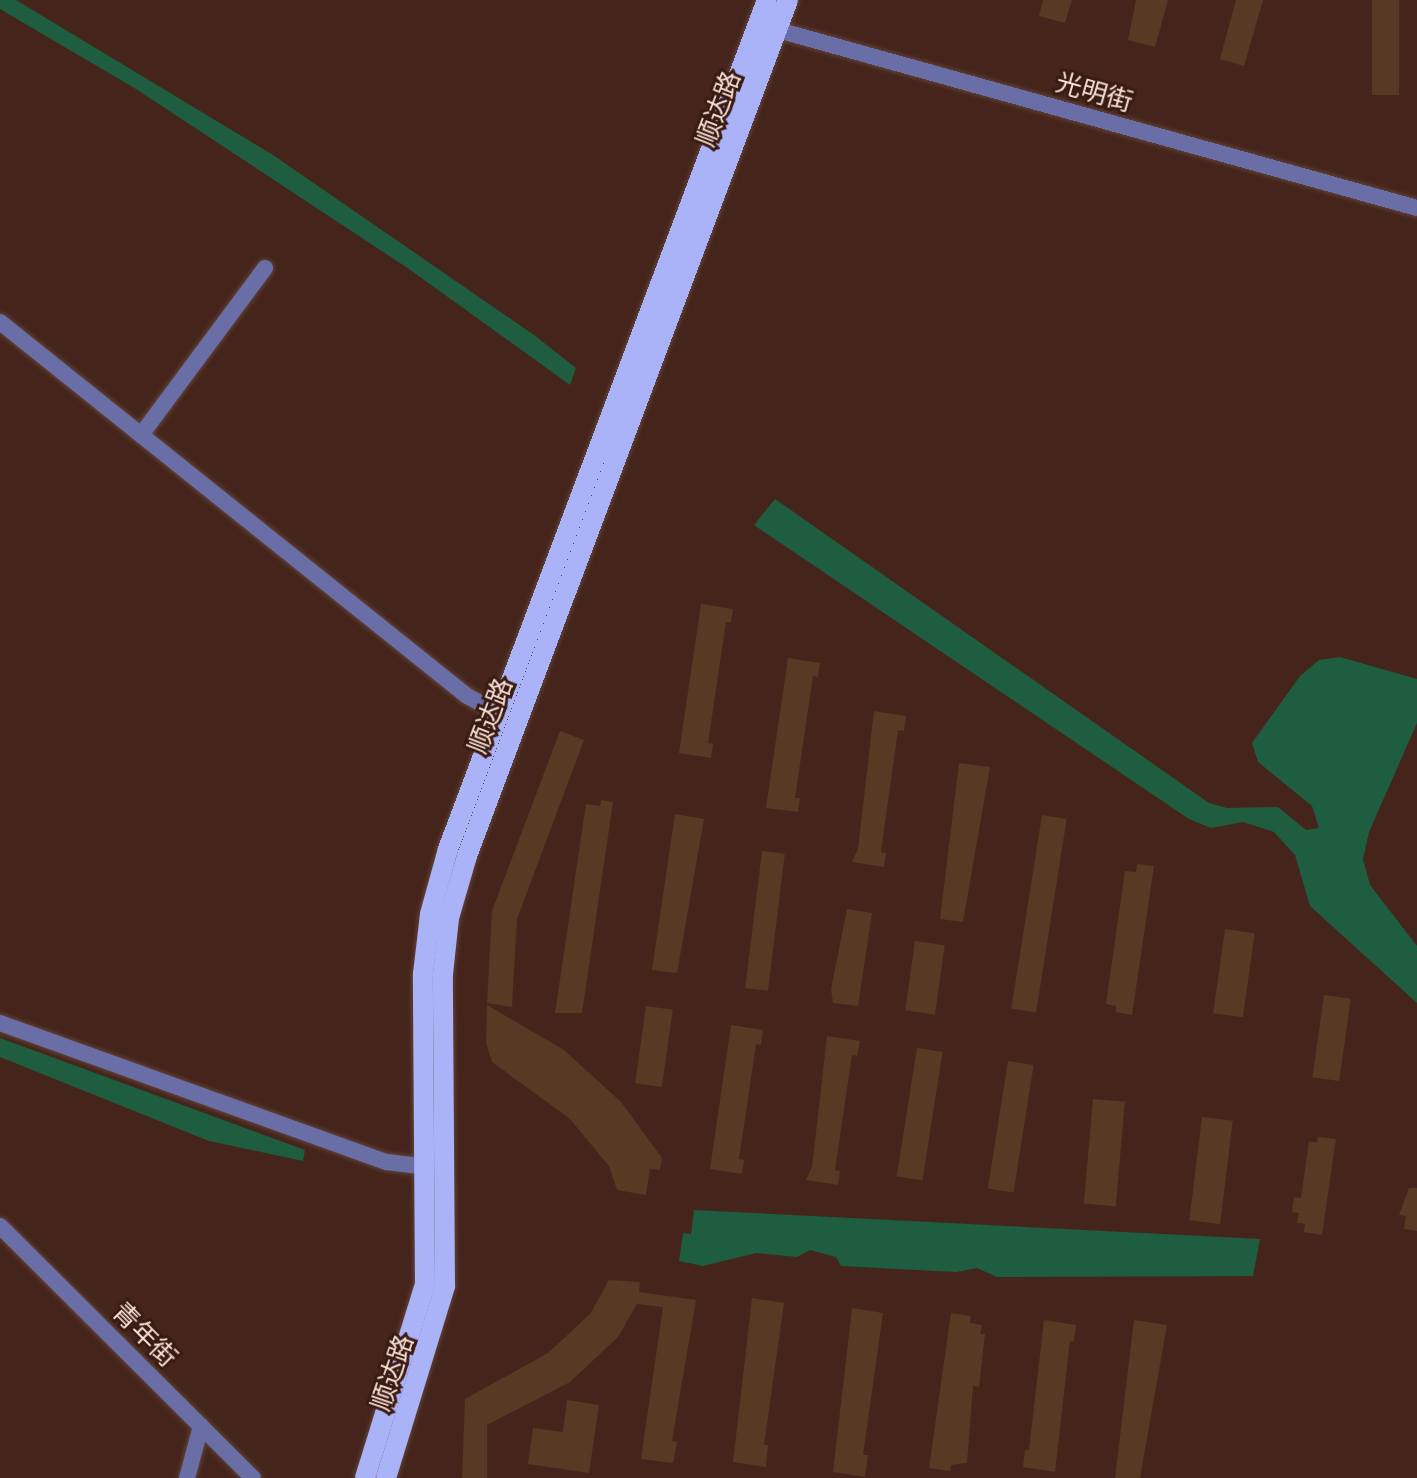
<!DOCTYPE html>
<meta charset="utf-8">
<style>
body{margin:0}
#map{position:relative;width:1417px;height:1478px;overflow:hidden;background:#45251b;font-family:Cabin,"Noto Sans SC",sans-serif}
div>[style]{position:absolute}
.water>*{inset:0;background:#1e5d3f}
.building>*{inset:0;background:#563a24;transform-origin:0 0}
.roads{filter:drop-shadow(0 0 2px #61433a) drop-shadow(0 0 2px #61433a)}
.minor>*{height:16px;margin:-8px;padding:0 8px;transform-origin:8px;border-radius:8px;background:#696ea7}
.major>*{height:20px;margin:-10px;padding:0 10px;transform-origin:10px;border-radius:10px;background:#aab2f8}
span{translate:-50% -50%;white-space:nowrap;text-align:center;line-height:1.15;-webkit-text-stroke:6px #3a1b11;paint-order:stroke}
.street-label{font-size:26px;color:#f7e1da}
</style>
<div id="map">
<div class="water">
<i style="clip-path:polygon(0 0,16px 0,273px 155px,534px 335px,576px 368px,570px 385px,409px 269px,136px 89px,0 9px)"></i>
<i style="clip-path:polygon(775px 499px,1209px 803px,1227px 808px,1278px 807px,1306px 830px,1319px 828px,1312px 806px,1258px 762px,1252px 743px,1300px 676px,1319px 660px,1340px 657px,1417px 679px,1417px 723px,1369px 832px,1363px 859px,1370px 885px,1417px 946px,1417px 1003px,1310px 906px,1295px 855px,1274px 832px,1243px 822px,1211px 828px,1189px 819px,754px 525px)"></i>
<i style="clip-path:polygon(0 1038px,305px 1150px,303px 1161px,209px 1141px,0 1057px)"></i>
<i style="clip-path:polygon(694px 1210px,988px 1225px,1260px 1239px,1253px 1276px,997px 1277px,977px 1268px,956px 1272px,841px 1266px,836px 1257px,810px 1250px,797px 1257px,756px 1253px,703px 1266px,679px 1261px,683px 1233px,691px 1234px)"></i>
</div>
<div class="building">
<i style="clip-path:polygon(1043px 0,1072px 0,1065px 23px,1039px 16px)"></i>
<i style="clip-path:polygon(1136px 0,1168px 0,1155px 47px,1128px 40px)"></i>
<i style="clip-path:polygon(1236px 0,1263px 0,1244px 66px,1220px 59px)"></i>
<i style="left:1372px;top:0;width:27px;height:95px"></i>
<i style="clip-path:polygon(701px 604px,733px 609px,731px 622px,726px 622px,708px 743px,713px 744px,711px 758px,679px 753px)"></i>
<i style="clip-path:polygon(788px 658px,820px 663px,818px 677px,813px 676px,795px 798px,800px 798px,798px 812px,766px 808px)"></i>
<i style="clip-path:polygon(874px 711px,906px 716px,904px 731px,898px 730px,881px 852px,886px 853px,884px 867px,852px 862px,858px 849px)"></i>
<i style="clip-path:polygon(560px 731px,584px 740px,517px 919px,512px 1007px,487px 1003px,492px 911px)"></i>
<i style="clip-path:polygon(959px 763px,990px 767px,963px 922px,940px 919px)"></i>
<i style="clip-path:polygon(601px 800px,613px 802px,582px 1013px,555px 1013px,586px 804px,600px 806px)"></i>
<i style="clip-path:polygon(675px 814px,704px 819px,677px 973px,652px 970px)"></i>
<i style="left:1042px;top:815px;width:25px;height:196px;rotate:9deg"></i>
<i style="left:762px;top:851px;width:23px;height:138px;rotate:7deg"></i>
<i style="clip-path:polygon(1137px 864px,1154px 866px,1132px 1015px,1116px 1012px,1116px 1006px,1106px 1004px,1125px 871px,1136px 872px)"></i>
<i style="clip-path:polygon(847px 909px,872px 913px,858px 1006px,833px 1003px,831px 989px)"></i>
<i style="left:1225px;top:929px;width:30px;height:85px;rotate:8deg"></i>
<i style="left:915px;top:941px;width:30px;height:70px;rotate:8deg"></i>
<i style="left:1324px;top:995px;width:27px;height:83px;rotate:8deg"></i>
<i style="clip-path:polygon(487px 1005px,564px 1050px,621px 1102px,662px 1158px,660px 1170px,650px 1169px,646px 1195px,617px 1190px,609px 1166px,569px 1118px,492px 1062px,486px 1043px)"></i>
<i style="left:646px;top:1006px;width:27px;height:78px;rotate:8deg"></i>
<i style="clip-path:polygon(731px 1025px,763px 1030px,761px 1045px,756px 1044px,739px 1159px,744px 1160px,742px 1174px,710px 1169px)"></i>
<i style="clip-path:polygon(827px 1036px,860px 1041px,857px 1056px,852px 1055px,835px 1170px,840px 1171px,838px 1185px,806px 1180px,812px 1167px)"></i>
<i style="left:917px;top:1048px;width:26px;height:130px;rotate:9deg"></i>
<i style="left:1008px;top:1061px;width:26px;height:129px;rotate:9deg"></i>
<i style="left:1093px;top:1099px;width:32px;height:105px;rotate:5deg"></i>
<i style="left:1202px;top:1117px;width:31px;height:104px;rotate:7deg"></i>
<i style="clip-path:polygon(1318px 1137px,1336px 1139px,1322px 1235px,1304px 1232px,1305px 1224px,1297px 1223px,1299px 1213px,1292px 1212px,1294px 1197px,1301px 1198px,1309px 1141px,1317px 1143px)"></i>
<i style="clip-path:polygon(1409px 1188px,1417px 1188px,1417px 1231px,1404px 1229px,1406px 1216px,1399px 1215px)"></i>
<i style="clip-path:polygon(609px 1280px,640px 1282px,639px 1292px,696px 1300px,672px 1441px,677px 1442px,673px 1463px,641px 1459px,663px 1307px,637px 1304px,618px 1337px,570px 1382px,487px 1425px,487px 1478px,462px 1478px,465px 1399px,548px 1353px,590px 1314px)"></i>
<i style="clip-path:polygon(752px 1298px,784px 1303px,764px 1445px,768px 1445px,766px 1467px,733px 1462px)"></i>
<i style="clip-path:polygon(852px 1308px,883px 1313px,863px 1455px,868px 1455px,865px 1477px,833px 1472px)"></i>
<i style="clip-path:polygon(951px 1313px,971px 1316px,970px 1323px,982px 1325px,980px 1334px,985px 1334px,979px 1387px,973px 1386px,967px 1463px,951px 1465px,950px 1471px,929px 1468px)"></i>
<i style="clip-path:polygon(1044px 1320px,1076px 1325px,1074px 1341px,1070px 1341px,1055px 1472px,1023px 1467px,1025px 1450px,1029px 1450px)"></i>
<i style="clip-path:polygon(1134px 1320px,1167px 1325px,1140px 1478px,1115px 1478px)"></i>
<i style="clip-path:polygon(567px 1400px,599px 1405px,589px 1473px,528px 1464px,533px 1428px,563px 1432px)"></i>
</div>
<div class="roads">
<div class="minor">
<i style="left:767px;top:27px;width:675px;rotate:15.56deg"></i>
<i style="left:0;top:322px;width:598px;rotate:38.69deg"></i>
<i style="left:467px;top:696px;width:36px;rotate:28deg"></i>
<i style="left:141px;top:435px;width:208px;rotate:-53.4deg"></i>
<i style="left:0;top:1023px;width:411px;rotate:19.8deg"></i>
<i style="left:387px;top:1162px;width:39px;rotate:7deg"></i>
<i style="left:0;top:1226px;width:357px;rotate:44.9deg"></i>
<i style="left:187px;top:1478px;width:54px;rotate:-74.9deg"></i>
</div>
<div class="major">
<i style="left:365px;top:1478px;width:203px;rotate:-72.8deg"></i>
<i style="left:425px;top:1284px;width:310px;rotate:-90.4deg"></i>
<i style="left:423px;top:974px;width:60px;rotate:-83.3deg"></i>
<i style="left:430px;top:914px;width:67px;rotate:-74.5deg"></i>
<i style="left:448px;top:849px;width:907px;rotate:-69.41deg"></i>
<i style="left:386px;top:1478px;width:201px;rotate:-72.9deg"></i>
<i style="left:445px;top:1286px;width:312px;rotate:-90.4deg"></i>
<i style="left:443px;top:974px;width:56px;rotate:-83.9deg"></i>
<i style="left:449px;top:918px;width:65px;rotate:-73.8deg"></i>
<i style="left:467px;top:856px;width:914px;rotate:-69.44deg"></i>
</div>
</div>
<div class="street-label">
<span style="left:1094px;top:93px;rotate:16deg">光明街</span>
<span style="left:719px;top:109px;rotate:-69deg">顺达路</span>
<span style="left:491px;top:716px;rotate:-69deg">顺达路</span>
<span style="left:144px;top:1335px;rotate:45deg">青年街</span>
<span style="left:393px;top:1373px;rotate:-71deg">顺达路</span>
</div>
</div>
